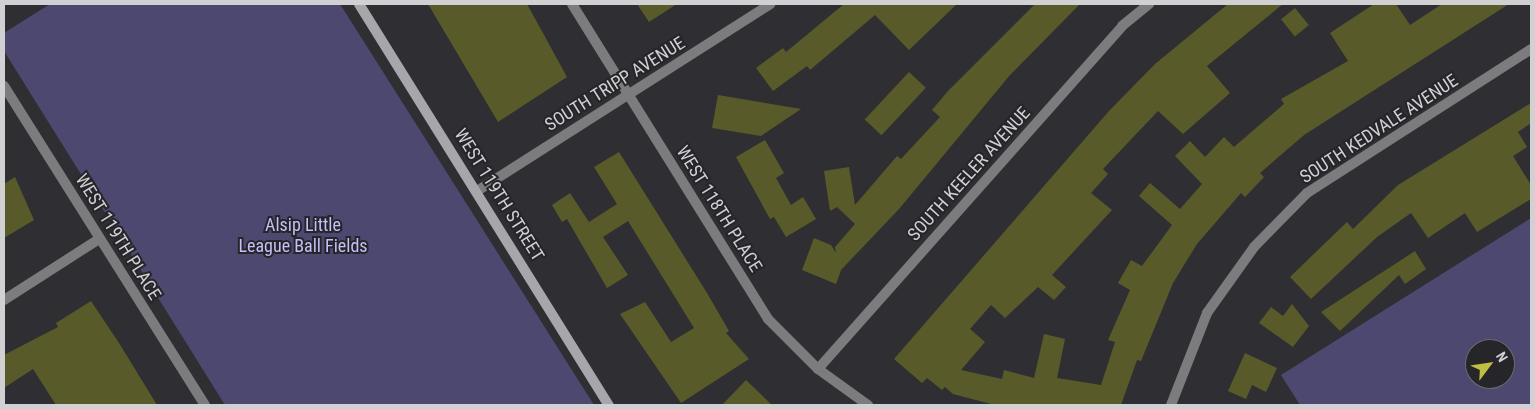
<!DOCTYPE html>
<style>
body{margin:0}
#map{position:relative;width:1535px;height:409px;overflow:hidden;background:#2f2f33;font-family:"Roboto Condensed",sans-serif}
div>[style]{position:absolute}
.green>*{inset:0;background:#4d4870}
.building>*{inset:0;background:#595a29;transform-origin:0 0}
.street>*{height:10px;margin:-5px;padding:0 5px;transform-origin:5px;border-radius:5px;background:#7c7c7e}
.secondary>*{height:10px;margin:-5px;padding:0 5px;transform-origin:5px;border-radius:5px;background:#a7a7ab}
span{translate:-50% -50%;white-space:nowrap;text-align:center;line-height:1.15;-webkit-text-stroke:4px #25252a;paint-order:stroke}
.street-label{font-size:18px;color:#d1d1d4}
.park-label{font-size:18px;color:#c6bff9}
.frame{position:absolute;inset:0;border:5px solid #d1d1d4;pointer-events:none}
.north{position:absolute;left:1465px;top:339px;width:50px;height:50px;box-sizing:border-box;background:#25252a;border:1px solid #6a6a6e;border-radius:50%;rotate:59deg;font-size:14px;font-weight:700;line-height:20px;text-align:center;color:#d1d1d4}
.north::after{content:'';display:block;margin:auto;width:18px;height:22px;background:#bebf42;clip-path:polygon(50% 0,100% 100%,50% 72%,0 100%)}
</style>
<div id="map">
<div class="green">
<i style="clip-path:polygon(50px 4px,340px 4px,594px 405px,225px 405px,4px 51px,4px 33px)"></i>
<i style="clip-path:polygon(evenodd,1531px 218px,1531px 405px,1300px 405px,1281px 375px,1531px 218px,1475px 349px,1505px 349px,1505px 379px,1475px 379px,1475px 349px)"></i>
</div>
<div class="building">
<i style="clip-path:polygon(428px 4px,527px 4px,567px 77px,498px 122px)"></i>
<i style="clip-path:polygon(637px 4px,677px 4px,649px 22px)"></i>
<i style="clip-path:polygon(844px 4px,957px 4px,909px 50px,875px 15px,810px 70px,807px 66px,773px 91px,756px 68px,783px 48px,786px 52px)"></i>
<i style="clip-path:polygon(1035px 4px,1080px 4px,1010px 75px,899px 209px,841px 270px,836px 284px,802px 270px,814px 238px,831px 245px,836px 253px,835px 247px,855px 224px,837px 207px,830px 211px,824px 171px,849px 167px,855px 205px,897px 156px,901px 159px,940px 117px,932px 110px,948px 91px)"></i>
<i style="clip-path:polygon(1228px 4px,1283px 4px,1207px 66px,1230px 93px,1183px 134px,1158px 111px,1103px 169px,1108px 174px,1091px 193px,1112px 210px,1052px 275px,1066px 287px,1054px 300px,1038px 287px,1005px 318px,991px 305px,970px 329px,985px 342px,961px 370px,1002px 379px,1004px 370px,1034px 378px,1044px 334px,1065px 339px,1057px 378px,1101px 385px,1115px 342px,1108px 340px,1130px 290px,1118px 283px,1131px 260px,1142px 266px,1172px 225px,1139px 196px,1150px 183px,1180px 209px,1202px 184px,1175px 156px,1190px 141px,1205px 157px,1224px 137px,1234px 147px,1284px 104px,1281px 99px,1348px 61px,1330px 33px,1374px 4px,1396px 4px,1410px 25px,1442px 4px,1509px 4px,1304px 135px,1260px 173px,1264px 177px,1245px 197px,1241px 193px,1197px 244px,1173px 283px,1141px 361px,1137px 360px,1121px 405px,995px 405px,953px 394px,945px 387px,942px 390px,927px 378px,922px 383px,894px 359px,1109px 111px,1155px 64px)"></i>
<i style="left:1295px;top:8px;width:22px;height:18px;rotate:51deg"></i>
<i style="left:909px;top:72px;width:23px;height:65px;rotate:43deg"></i>
<i style="clip-path:polygon(718px 95px,801px 109px,761px 136px,712px 128px)"></i>
<i style="clip-path:polygon(1531px 103px,1531px 123px,1518px 132px,1527px 147px,1513px 156px,1531px 185px,1531px 199px,1477px 232px,1465px 213px,1428px 238px,1411px 213px,1377px 237px,1311px 299px,1290px 277px,1347px 222px,1353px 229px,1398px 185px)"></i>
<i style="clip-path:polygon(765px 140px,784px 173px,776px 178px,791px 205px,803px 197px,816px 219px,786px 237px,774px 217px,770px 219px,736px 157px)"></i>
<i style="clip-path:polygon(619px 152px,707px 293px,729px 331px,726px 333px,749px 359px,681px 403px,620px 314px,645px 302px,671px 342px,694px 328px,628px 221px,603px 237px,628px 275px,607px 288px,567px 219px,562px 222px,552px 205px,570px 193px,589px 222px,617px 204px,594px 167px)"></i>
<i style="clip-path:polygon(15px 177px,34px 220px,4px 238px,4px 184px)"></i>
<i style="clip-path:polygon(1415px 251px,1426px 269px,1405px 284px,1399px 275px,1340px 331px,1321px 312px)"></i>
<i style="clip-path:polygon(91px 301px,119px 343px,157px 405px,56px 405px,33px 369px,4px 388px,4px 355px,58px 327px,56px 323px)"></i>
<i style="clip-path:polygon(1292px 304px,1309px 326px,1293px 347px,1259px 323px,1271px 307px,1283px 316px)"></i>
<i style="clip-path:polygon(1245px 353px,1277px 368px,1266px 392px,1252px 385px,1246px 399px,1228px 391px)"></i>
<i style="clip-path:polygon(746px 380px,772px 405px,722px 405px)"></i>
</div>
<div class="street">
<i style="left:572px;top:4px;width:371px;rotate:58.1deg"></i>
<i style="left:768px;top:319px;width:71px;rotate:45deg"></i>
<i style="left:818px;top:369px;width:62px;rotate:35.8deg"></i>
<i style="left:4px;top:86px;width:377px;rotate:57.8deg"></i>
<i style="left:477px;top:191px;width:348px;rotate:-32.5deg"></i>
<i style="left:4px;top:300px;width:113px;rotate:-32.7deg"></i>
<i style="left:818px;top:369px;width:458px;rotate:-48.4deg"></i>
<i style="left:1122px;top:26px;width:35px;rotate:-39deg"></i>
<i style="left:1171px;top:405px;width:99px;rotate:-68.6deg"></i>
<i style="left:1207px;top:313px;width:81px;rotate:-54.5deg"></i>
<i style="left:1254px;top:247px;width:76px;rotate:-45.5deg"></i>
<i style="left:1307px;top:193px;width:266px;rotate:-32.7deg"></i>
</div>
<div class="secondary">
<i style="left:359px;top:4px;width:473px;rotate:58.1deg"></i>
</div>
<div class="street-label">
<span style="left:615px;top:84px;rotate:-32deg">SOUTH TRIPP AVENUE</span>
<span style="left:1379px;top:129px;rotate:-33deg">SOUTH KEDVALE AVENUE</span>
<span style="left:969px;top:174px;rotate:-48deg">SOUTH KEELER AVENUE</span>
<span style="left:499px;top:195px;rotate:58deg">WEST 119TH STREET</span>
<span style="left:719px;top:209px;rotate:58deg">WEST 118TH PLACE</span>
<span style="left:118px;top:237px;rotate:58deg">WEST 119TH PLACE</span>
</div>
<div class="park-label">
<span style="left:303px;top:236px">Alsip Little<br>League Ball Fields</span>
</div>
<div class="frame"></div>
<div class="north">N</div>
</div>
